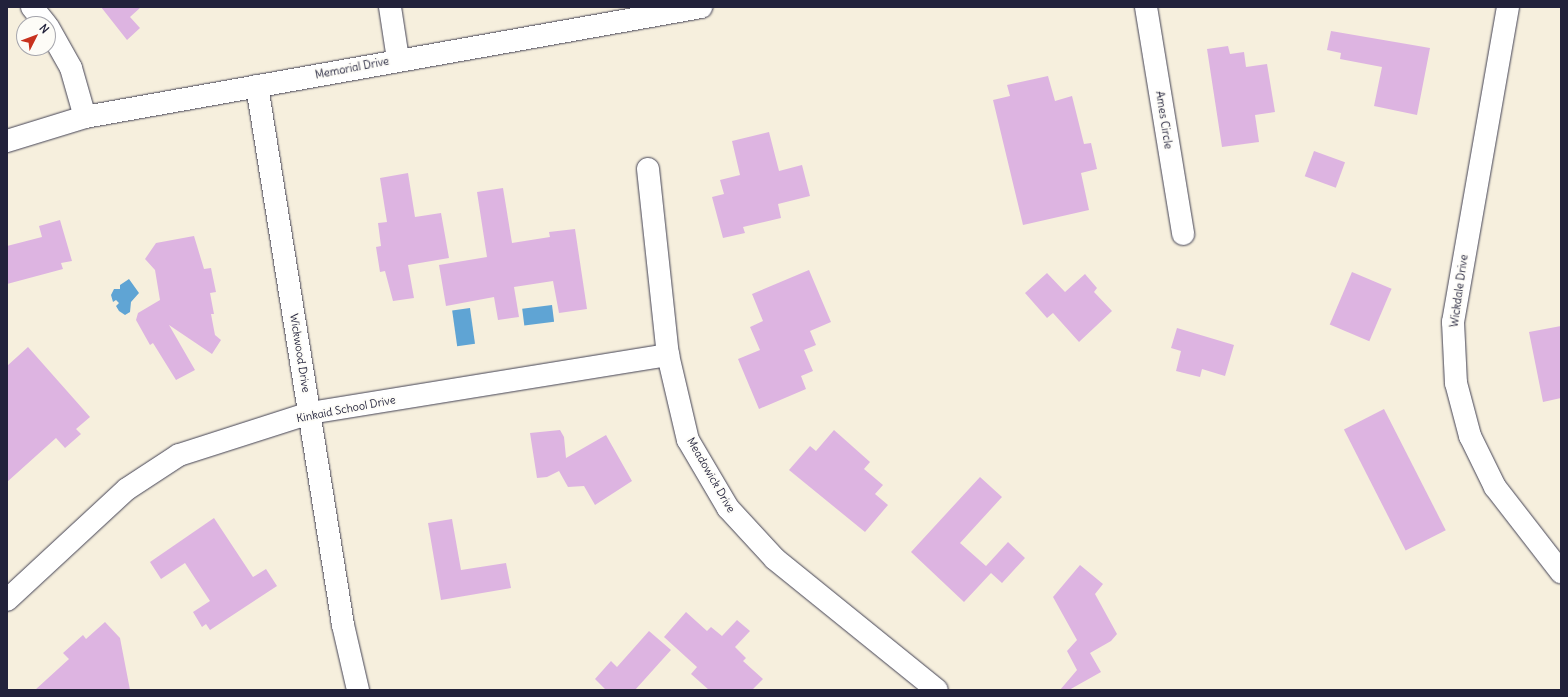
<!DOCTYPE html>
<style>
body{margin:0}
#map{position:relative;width:1568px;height:697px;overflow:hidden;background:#f6efdd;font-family:Delius,sans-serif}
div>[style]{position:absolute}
.water>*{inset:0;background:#5fa4d4;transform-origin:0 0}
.building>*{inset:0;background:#ddb4e1;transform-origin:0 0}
.roads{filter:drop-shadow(0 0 1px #424153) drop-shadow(0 0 1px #424153)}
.minor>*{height:22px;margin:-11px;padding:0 11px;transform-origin:11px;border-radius:11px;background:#fff}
.tertiary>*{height:22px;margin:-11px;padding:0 11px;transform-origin:11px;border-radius:11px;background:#fff}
span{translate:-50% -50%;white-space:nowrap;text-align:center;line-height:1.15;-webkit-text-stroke:3.5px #fdfcf7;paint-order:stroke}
.street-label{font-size:11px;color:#22223b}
.frame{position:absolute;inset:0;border:8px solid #22223b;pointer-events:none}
.north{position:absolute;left:16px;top:16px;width:40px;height:40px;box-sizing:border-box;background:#fdfcf7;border:1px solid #a5a5ac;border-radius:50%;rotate:48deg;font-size:11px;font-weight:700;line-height:16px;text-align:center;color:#22223b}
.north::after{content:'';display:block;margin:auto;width:14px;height:18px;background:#c8321e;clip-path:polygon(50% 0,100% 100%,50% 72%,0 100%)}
</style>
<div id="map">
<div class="water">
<i style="clip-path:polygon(129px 279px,139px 293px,131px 302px,130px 312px,125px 315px,119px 311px,116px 306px,119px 303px,116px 300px,113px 302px,111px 295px,114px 289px,120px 289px,120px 285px)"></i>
<i style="left:552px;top:305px;width:17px;height:30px;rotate:83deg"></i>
<i style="left:470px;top:308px;width:36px;height:18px;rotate:82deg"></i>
</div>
<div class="building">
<i style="clip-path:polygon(101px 7px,141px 7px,130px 17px,140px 28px,127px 40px)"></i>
<i style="clip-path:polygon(1331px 31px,1430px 48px,1417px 115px,1374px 106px,1382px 67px,1340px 59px,1341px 53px,1327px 50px)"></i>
<i style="clip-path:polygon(1228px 46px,1230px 54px,1244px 52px,1246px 67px,1267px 64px,1275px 112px,1255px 115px,1259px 142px,1222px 147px,1207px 49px)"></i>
<i style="clip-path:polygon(1048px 76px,1055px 101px,1072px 96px,1084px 144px,1091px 143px,1097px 169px,1081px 173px,1089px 210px,1023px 225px,993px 100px,1010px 96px,1007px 85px)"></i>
<i style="clip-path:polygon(769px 132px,779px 171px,802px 165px,810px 196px,778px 204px,781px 218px,743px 227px,745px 233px,723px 238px,712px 197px,724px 194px,720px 180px,740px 175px,732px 141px)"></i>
<i style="left:1314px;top:151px;width:33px;height:27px;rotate:20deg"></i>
<i style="clip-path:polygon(408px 173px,415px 217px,441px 213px,449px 258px,408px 265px,414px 298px,393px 301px,385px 271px,380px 272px,376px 247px,381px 246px,378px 223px,387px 222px,380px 178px)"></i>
<i style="clip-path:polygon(503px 188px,512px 243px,550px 237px,549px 232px,575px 229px,587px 309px,559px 313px,553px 281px,514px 287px,519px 317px,498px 320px,494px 297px,446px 306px,439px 265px,487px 257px,477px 192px)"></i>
<i style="clip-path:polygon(60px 220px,72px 261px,61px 263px,63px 269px,7px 284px,7px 246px,42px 237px,39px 226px)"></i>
<i style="clip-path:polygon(194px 236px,204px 269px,211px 268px,216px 292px,210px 293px,214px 314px,211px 314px,215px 335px,221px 340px,212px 354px,169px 325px,195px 370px,176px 380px,153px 343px,150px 345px,136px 320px,138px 313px,160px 300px,155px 270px,145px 259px,156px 243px)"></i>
<i style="clip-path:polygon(809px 270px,831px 322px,810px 331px,816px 345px,804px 350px,813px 371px,801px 376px,806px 389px,759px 409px,738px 359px,760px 350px,750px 327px,763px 321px,752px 294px)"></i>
<i style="left:1352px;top:272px;width:43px;height:57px;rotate:23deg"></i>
<i style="clip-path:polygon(1047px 273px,1065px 292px,1085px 274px,1097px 288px,1094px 292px,1112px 311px,1079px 342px,1053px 313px,1047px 318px,1025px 293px)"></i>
<i style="clip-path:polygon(1561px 326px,1561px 398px,1543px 402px,1529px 332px)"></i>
<i style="clip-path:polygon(1177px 328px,1234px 345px,1225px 376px,1202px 369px,1200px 377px,1176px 371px,1181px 351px,1171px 348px)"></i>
<i style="clip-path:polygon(28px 347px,90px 417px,76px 429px,81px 434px,65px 448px,56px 438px,7px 482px,7px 366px)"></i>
<i style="left:1384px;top:409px;width:136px;height:45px;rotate:63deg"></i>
<i style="clip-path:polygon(560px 430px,564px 437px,566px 458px,606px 435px,632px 481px,595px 505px,584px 486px,568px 487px,559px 471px,547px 477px,537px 478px,530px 433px)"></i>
<i style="clip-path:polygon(834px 430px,870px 462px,864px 469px,883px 485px,875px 494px,888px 505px,865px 532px,789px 470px,810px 446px,816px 451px)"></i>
<i style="clip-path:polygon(980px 477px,1002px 497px,960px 543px,986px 566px,1008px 542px,1025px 558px,1002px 583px,991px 573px,964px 602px,911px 552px)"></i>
<i style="clip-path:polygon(214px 518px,253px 577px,266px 569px,277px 586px,210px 630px,206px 624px,202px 627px,193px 612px,210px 601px,185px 563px,161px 579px,150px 562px)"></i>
<i style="clip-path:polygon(452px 519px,461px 570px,506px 563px,511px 588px,441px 600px,428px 523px)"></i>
<i style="clip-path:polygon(1080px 565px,1103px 584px,1095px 594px,1117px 634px,1111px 641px,1090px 653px,1101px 672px,1069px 690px,1060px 690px,1077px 670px,1067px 651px,1077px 640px,1053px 597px)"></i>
<i style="clip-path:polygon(686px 612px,707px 631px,711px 627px,722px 636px,737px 620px,750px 631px,735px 647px,746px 658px,743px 661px,763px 679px,752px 690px,709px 690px,691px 674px,697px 667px,664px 637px)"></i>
<i style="clip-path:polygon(105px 622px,120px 638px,130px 690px,35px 690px,69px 659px,63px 653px,83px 635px,86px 639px)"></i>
<i style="clip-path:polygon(649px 631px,671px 650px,635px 690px,606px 690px,595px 679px,611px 661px,617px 667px)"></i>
</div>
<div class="roads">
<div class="minor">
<i style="left:32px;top:7px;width:22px;rotate:51deg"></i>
<i style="left:390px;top:7px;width:53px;rotate:81.3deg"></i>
<i style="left:1146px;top:7px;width:230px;rotate:80.7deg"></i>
<i style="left:1508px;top:7px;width:320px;rotate:99.9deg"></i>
<i style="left:1453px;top:322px;width:61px;rotate:87.2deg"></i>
<i style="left:1456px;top:383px;width:55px;rotate:75.2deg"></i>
<i style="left:1470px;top:436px;width:57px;rotate:63.9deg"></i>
<i style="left:1495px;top:487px;width:108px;rotate:52.2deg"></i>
<i style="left:48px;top:27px;width:47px;rotate:60.7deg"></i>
<i style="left:71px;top:68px;width:51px;rotate:74.1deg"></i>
<i style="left:257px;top:86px;width:546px;rotate:80.93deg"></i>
<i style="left:343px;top:625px;width:67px;rotate:77deg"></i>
<i style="left:648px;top:169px;width:187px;rotate:83.9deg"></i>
<i style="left:668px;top:355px;width:87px;rotate:76.8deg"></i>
<i style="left:688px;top:440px;width:79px;rotate:59.5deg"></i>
<i style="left:728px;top:508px;width:69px;rotate:47.3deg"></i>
<i style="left:775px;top:559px;width:208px;rotate:39deg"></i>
<i style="left:7px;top:600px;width:163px;rotate:-42.8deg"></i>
<i style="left:127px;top:489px;width:62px;rotate:-33.2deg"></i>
<i style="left:179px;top:455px;width:138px;rotate:-17.8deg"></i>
<i style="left:310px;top:413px;width:363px;rotate:-9.2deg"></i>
</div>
<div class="tertiary">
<i style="left:7px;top:141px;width:82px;rotate:-17.1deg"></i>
<i style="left:85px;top:117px;width:626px;rotate:-10.12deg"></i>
</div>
</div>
<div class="street-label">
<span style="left:352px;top:68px;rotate:-11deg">Memorial Drive</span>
<span style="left:1164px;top:120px;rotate:81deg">Ames Circle</span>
<span style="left:1459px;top:291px;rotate:-82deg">Wickdale Drive</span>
<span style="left:300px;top:353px;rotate:81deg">Wickwood Drive</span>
<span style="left:346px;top:409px;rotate:-11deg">Kinkaid School Drive</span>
<span style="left:711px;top:475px;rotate:60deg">Meadowick Drive</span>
</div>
<div class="frame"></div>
<div class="north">N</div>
</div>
